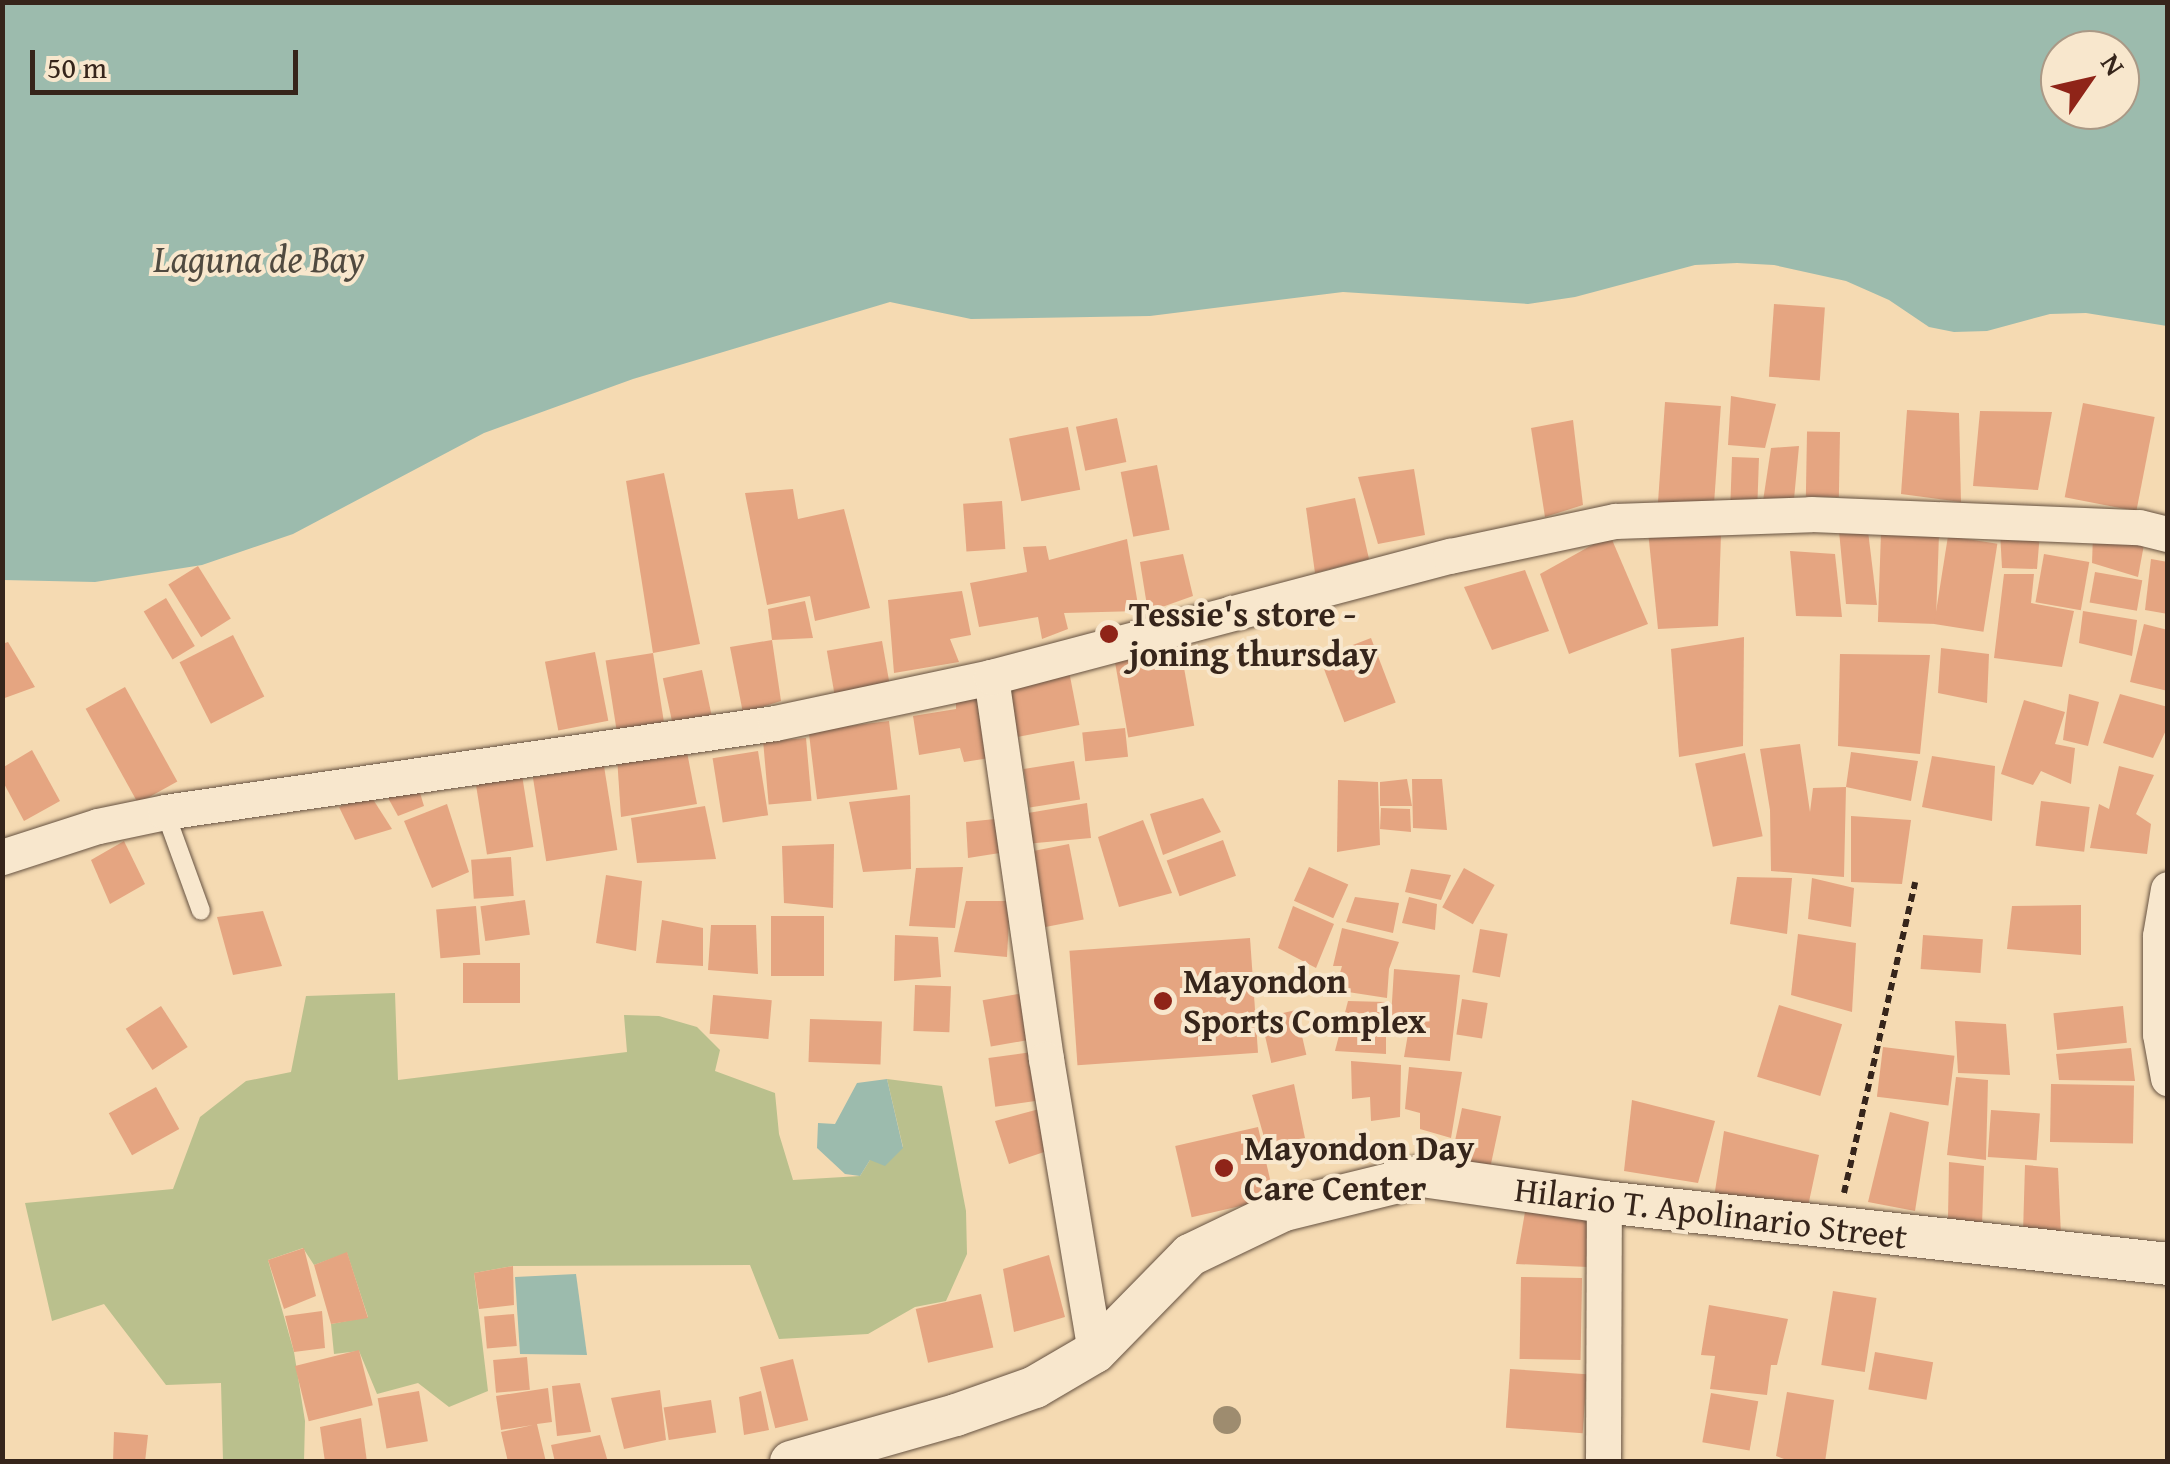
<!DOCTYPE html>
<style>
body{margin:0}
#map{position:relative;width:2170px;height:1464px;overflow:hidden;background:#f5dab2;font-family:"Gentium Book Plus",serif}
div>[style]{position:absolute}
.green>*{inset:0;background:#bac08d}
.water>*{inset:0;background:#9cbbad}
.building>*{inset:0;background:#e5a581;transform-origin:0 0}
.path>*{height:6px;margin-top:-3px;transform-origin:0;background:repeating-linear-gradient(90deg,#36251b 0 8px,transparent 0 13px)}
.roads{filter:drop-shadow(0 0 2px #665241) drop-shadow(0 0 2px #665241)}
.service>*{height:18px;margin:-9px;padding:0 9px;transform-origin:9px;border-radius:9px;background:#f8e7cd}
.minor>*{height:35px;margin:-17.5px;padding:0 17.5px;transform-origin:17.5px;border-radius:17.5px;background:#f8e7cd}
.tertiary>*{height:42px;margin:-21px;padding:0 21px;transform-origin:21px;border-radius:21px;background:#f8e7cd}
.trees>*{width:28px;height:28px;margin:-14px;border-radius:50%;background:#9e8c6f}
.dots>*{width:28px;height:28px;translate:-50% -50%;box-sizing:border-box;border:5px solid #f8e7cd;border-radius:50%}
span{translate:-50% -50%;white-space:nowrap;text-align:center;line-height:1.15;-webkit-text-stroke:8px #f8e7cd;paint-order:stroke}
.poi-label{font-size:35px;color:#36251b;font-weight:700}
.left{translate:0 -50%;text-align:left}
.street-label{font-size:35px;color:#36251b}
.water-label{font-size:38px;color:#504a40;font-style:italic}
.frame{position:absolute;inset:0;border:5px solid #36251b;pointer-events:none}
.north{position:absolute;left:2040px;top:30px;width:100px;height:100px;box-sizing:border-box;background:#f8e7cd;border:2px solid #aa9986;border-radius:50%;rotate:56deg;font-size:28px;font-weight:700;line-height:40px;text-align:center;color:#36251b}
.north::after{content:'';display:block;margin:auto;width:35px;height:45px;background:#8f2418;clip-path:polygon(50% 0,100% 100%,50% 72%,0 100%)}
.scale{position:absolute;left:30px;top:50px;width:268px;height:45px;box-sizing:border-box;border:5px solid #36251b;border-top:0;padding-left:12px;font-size:30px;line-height:35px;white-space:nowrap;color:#36251b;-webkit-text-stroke:8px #f8e7cd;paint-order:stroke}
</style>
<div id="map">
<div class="green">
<i style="clip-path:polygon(395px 993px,398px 1080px,627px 1052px,624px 1015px,659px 1016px,697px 1027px,720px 1050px,715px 1071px,775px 1093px,779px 1134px,793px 1180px,860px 1176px,870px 1160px,903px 1147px,887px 1079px,942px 1086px,966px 1211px,967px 1254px,946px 1301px,915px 1307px,868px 1334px,779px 1339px,750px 1265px,513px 1266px,474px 1273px,488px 1391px,449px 1407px,418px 1383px,377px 1394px,359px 1351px,334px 1354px,331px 1324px,368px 1317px,347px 1253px,314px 1265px,303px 1248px,268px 1260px,294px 1352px,305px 1421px,304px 1461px,223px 1461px,221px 1383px,166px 1385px,104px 1304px,52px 1321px,25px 1203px,173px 1189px,200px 1117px,246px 1081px,291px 1072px,306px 996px)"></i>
</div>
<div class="water">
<i style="clip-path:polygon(evenodd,3px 2px,2167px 3px,2167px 326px,2086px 313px,2050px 314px,1987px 331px,1954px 332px,1929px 327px,1889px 300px,1846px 281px,1774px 265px,1737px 263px,1695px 265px,1575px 297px,1528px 304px,1343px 292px,1150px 316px,971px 319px,890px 302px,633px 379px,484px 433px,293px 534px,202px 565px,95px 582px,3px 580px,3px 2px,2060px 50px,2120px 50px,2120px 110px,2060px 110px,2060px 50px)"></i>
<i style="clip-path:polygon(887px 1079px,903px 1148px,885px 1166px,870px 1160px,860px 1176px,845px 1174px,817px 1148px,818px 1123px,835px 1124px,857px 1083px)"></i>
<i style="clip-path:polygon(576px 1274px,587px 1355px,520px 1354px,515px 1277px)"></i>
</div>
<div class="building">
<i style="left:1774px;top:304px;width:51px;height:73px;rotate:4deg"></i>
<i style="clip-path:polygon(1731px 396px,1776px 404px,1765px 448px,1728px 445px)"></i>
<i style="left:1665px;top:402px;width:56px;height:101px;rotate:4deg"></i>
<i style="left:2083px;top:403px;width:73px;height:96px;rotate:11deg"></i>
<i style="clip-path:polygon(1907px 410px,1959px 413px,1961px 502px,1901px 494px)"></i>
<i style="clip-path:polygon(1980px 411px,2052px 412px,2038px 490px,1973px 486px)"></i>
<i style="left:1117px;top:418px;width:45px;height:42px;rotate:78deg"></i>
<i style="clip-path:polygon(1573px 420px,1583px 505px,1545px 517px,1531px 428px)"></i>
<i style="left:1068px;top:427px;width:64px;height:60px;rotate:79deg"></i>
<i style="left:1840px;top:432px;width:65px;height:33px;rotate:91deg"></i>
<i style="clip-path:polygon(1799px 446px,1794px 499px,1763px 501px,1771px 448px)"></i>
<i style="left:1732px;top:457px;width:27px;height:46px;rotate:2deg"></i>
<i style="left:1157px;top:465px;width:66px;height:37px;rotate:79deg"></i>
<i style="clip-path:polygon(1414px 469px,1425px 535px,1378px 544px,1358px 477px)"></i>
<i style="clip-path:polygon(664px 473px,700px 644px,653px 653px,626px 481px)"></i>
<i style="clip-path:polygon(793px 489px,798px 519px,844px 509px,870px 608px,815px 621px,810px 596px,767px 605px,745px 493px)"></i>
<i style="clip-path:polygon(1355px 498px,1369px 559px,1315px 573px,1306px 508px)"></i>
<i style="left:1002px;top:501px;width:48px;height:39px;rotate:86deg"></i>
<i style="clip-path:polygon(1648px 531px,1721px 534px,1718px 626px,1658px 629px)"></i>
<i style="clip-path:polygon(1839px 531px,1868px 531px,1877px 605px,1846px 604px)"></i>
<i style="clip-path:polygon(2000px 532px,2040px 532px,2037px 569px,2002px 568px)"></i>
<i style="left:1881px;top:533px;width:58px;height:89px;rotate:2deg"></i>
<i style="clip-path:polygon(1610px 535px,1648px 624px,1569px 654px,1540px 574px)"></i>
<i style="clip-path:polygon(2093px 535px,2145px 539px,2138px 577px,2092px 563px)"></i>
<i style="left:1948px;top:536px;width:50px;height:89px;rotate:9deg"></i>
<i style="clip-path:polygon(1127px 539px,1139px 611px,1064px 613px,1068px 629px,1042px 639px,1038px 617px,979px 627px,970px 583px,1027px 572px,1023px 547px,1046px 546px,1049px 560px)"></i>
<i style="clip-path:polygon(1790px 551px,1835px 554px,1842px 617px,1796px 616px)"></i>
<i style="clip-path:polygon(1183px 554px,1193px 596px,1148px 612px,1140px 562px)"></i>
<i style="left:2044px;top:554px;width:46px;height:49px;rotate:10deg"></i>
<i style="clip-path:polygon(2151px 559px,2168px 562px,2168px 614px,2145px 610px)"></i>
<i style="left:198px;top:566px;width:62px;height:35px;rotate:58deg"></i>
<i style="clip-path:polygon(1525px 570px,1549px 631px,1492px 650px,1464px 587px)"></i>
<i style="left:2095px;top:572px;width:48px;height:31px;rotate:10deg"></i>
<i style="clip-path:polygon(2004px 574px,2034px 574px,2031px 603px,2074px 611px,2062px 667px,1994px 658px)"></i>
<i style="clip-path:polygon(962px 591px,971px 635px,950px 639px,959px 662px,894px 673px,888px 600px)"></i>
<i style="left:166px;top:598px;width:56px;height:26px;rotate:59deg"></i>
<i style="clip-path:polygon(805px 601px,813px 638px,772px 640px,768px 609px)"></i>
<i style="clip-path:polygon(2083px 611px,2137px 620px,2132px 656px,2079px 643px)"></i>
<i style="clip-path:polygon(2144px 624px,2168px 630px,2168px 691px,2130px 682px)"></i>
<i style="left:233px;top:635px;width:69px;height:60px;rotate:63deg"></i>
<i style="clip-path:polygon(1744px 637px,1743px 746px,1679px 757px,1671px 649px)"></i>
<i style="left:1371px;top:638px;width:69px;height:55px;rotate:69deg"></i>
<i style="clip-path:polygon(772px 640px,781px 701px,743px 713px,730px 647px)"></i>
<i style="left:882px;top:641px;width:47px;height:56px;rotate:80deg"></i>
<i style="clip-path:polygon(8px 642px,35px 687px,2px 699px,2px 644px)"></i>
<i style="left:1180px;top:645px;width:82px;height:67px;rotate:80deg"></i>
<i style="clip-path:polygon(1941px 648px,1989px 654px,1987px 703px,1938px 693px)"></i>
<i style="left:595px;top:652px;width:70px;height:51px;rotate:79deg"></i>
<i style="left:653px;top:653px;width:74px;height:48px;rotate:81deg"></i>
<i style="clip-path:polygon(1840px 654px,1930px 655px,1920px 754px,1838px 746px)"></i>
<i style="left:1068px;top:666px;width:60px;height:65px;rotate:79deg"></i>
<i style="left:702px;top:670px;width:56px;height:40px;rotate:78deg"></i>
<i style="left:125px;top:687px;width:108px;height:45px;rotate:61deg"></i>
<i style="clip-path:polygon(2069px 694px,2099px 702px,2088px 746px,2063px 740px)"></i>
<i style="clip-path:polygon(2120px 694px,2168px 707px,2168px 726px,2153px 758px,2103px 743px)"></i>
<i style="clip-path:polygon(985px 699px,996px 757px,964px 762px,960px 748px,919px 755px,913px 716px,956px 709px,956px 700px)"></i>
<i style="clip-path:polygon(2024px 700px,2065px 712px,2055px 744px,2075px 748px,2071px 784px,2041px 771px,2033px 785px,2001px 774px)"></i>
<i style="left:889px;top:721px;width:69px;height:81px;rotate:83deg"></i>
<i style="left:1125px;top:728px;width:29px;height:43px;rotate:84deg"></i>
<i style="left:806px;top:738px;width:63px;height:43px;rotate:85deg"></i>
<i style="clip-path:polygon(1800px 744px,1810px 812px,1813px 788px,1846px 787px,1851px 752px,1918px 761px,1911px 801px,1846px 787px,1844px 877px,1771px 871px,1770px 810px,1760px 749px)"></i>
<i style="clip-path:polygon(32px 750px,60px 801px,24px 821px,2px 780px,2px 768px)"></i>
<i style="left:758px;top:751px;width:65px;height:46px;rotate:81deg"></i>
<i style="clip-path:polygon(687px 752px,697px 804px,621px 817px,617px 757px)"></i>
<i style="left:1745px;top:753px;width:85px;height:51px;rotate:78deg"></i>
<i style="clip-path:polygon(1932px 756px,1995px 766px,1992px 821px,1922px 807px)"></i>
<i style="left:1074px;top:761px;width:39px;height:51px;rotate:81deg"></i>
<i style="left:604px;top:766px;width:85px;height:72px;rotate:81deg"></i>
<i style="clip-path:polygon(2119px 766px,2154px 775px,2136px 814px,2151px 824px,2147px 854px,2090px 848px,2099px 804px,2109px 809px)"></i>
<i style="left:522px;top:775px;width:73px;height:47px;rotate:81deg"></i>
<i style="clip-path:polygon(1407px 779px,1412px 806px,1380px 806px,1380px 782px)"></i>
<i style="clip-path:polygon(1412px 779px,1442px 779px,1447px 830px,1413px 828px)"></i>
<i style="clip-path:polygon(416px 780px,424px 806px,398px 816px,381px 785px)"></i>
<i style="clip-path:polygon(1338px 780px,1378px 782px,1380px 845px,1337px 852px)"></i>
<i style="clip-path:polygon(369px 793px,392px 829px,355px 840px,339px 807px)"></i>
<i style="clip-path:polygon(910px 795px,911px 869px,863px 872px,849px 802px)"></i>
<i style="clip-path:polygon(1203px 798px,1221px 832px,1163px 855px,1150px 814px)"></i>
<i style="left:2041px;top:801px;width:49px;height:45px;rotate:7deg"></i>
<i style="clip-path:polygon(1087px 803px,1091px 838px,1025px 844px,1022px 814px)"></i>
<i style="clip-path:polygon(447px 804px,469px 872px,432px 888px,404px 821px)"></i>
<i style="clip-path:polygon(705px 806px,716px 859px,637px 863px,631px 818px)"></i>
<i style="clip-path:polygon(1381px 808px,1410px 809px,1411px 832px,1380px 829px)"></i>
<i style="clip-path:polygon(1851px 816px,1911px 820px,1902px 884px,1851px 882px)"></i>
<i style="clip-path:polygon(1005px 818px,1006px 852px,968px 858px,966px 822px)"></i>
<i style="clip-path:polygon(1143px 820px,1172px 893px,1119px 907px,1098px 837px)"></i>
<i style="left:1223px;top:840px;width:38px;height:60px;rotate:70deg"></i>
<i style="clip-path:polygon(124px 841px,145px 884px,110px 904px,91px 860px)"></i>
<i style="clip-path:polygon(834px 844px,833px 908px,784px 903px,782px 846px)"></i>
<i style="left:1069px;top:844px;width:77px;height:44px;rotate:79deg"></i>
<i style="left:511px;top:857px;width:39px;height:40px;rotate:86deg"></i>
<i style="clip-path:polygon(963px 867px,955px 928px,909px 926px,916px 868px)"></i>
<i style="left:1309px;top:867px;width:43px;height:37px;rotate:24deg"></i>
<i style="left:1464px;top:868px;width:35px;height:45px;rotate:29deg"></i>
<i style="clip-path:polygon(1411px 869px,1451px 875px,1441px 900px,1405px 892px)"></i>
<i style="clip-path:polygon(606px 875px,642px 881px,636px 951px,596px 943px)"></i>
<i style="clip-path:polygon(1737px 877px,1792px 878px,1787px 934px,1730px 924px)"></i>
<i style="clip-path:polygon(1812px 878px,1854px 888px,1851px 927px,1808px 919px)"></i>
<i style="clip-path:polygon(1355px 897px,1399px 903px,1393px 933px,1346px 922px)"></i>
<i style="clip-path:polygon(1409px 897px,1437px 904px,1435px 930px,1402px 923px)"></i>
<i style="left:525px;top:900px;width:35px;height:45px;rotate:82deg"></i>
<i style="clip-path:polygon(966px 901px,1010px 901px,1007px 957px,954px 952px)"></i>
<i style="clip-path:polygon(2081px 905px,2081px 955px,2007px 949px,2012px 906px)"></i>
<i style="left:476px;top:906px;width:49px;height:40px;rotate:85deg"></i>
<i style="clip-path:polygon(1293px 906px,1334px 924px,1316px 968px,1278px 948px)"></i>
<i style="clip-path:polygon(263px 911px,282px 966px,233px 975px,217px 917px)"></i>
<i style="left:771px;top:916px;width:53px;height:60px"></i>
<i style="clip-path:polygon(662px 920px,703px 928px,703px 966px,656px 963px)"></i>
<i style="clip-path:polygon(711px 925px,756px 925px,758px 974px,708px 970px)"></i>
<i style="clip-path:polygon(1342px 928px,1399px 942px,1389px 969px,1387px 998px,1335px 990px,1342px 966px,1333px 966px)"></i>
<i style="left:1480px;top:929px;width:28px;height:44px;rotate:10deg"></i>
<i style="clip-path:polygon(1798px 934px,1856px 943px,1852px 1012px,1791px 995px)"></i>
<i style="clip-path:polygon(895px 935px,938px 937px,941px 977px,894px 981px)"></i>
<i style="left:1923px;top:935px;width:60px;height:34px;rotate:4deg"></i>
<i style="left:1250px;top:938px;width:115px;height:181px;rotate:86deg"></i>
<i style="left:520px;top:963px;width:40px;height:57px;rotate:90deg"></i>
<i style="clip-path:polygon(1394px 969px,1460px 975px,1450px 1061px,1404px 1057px,1408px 1034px,1390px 1034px)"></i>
<i style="left:915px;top:985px;width:36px;height:46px;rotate:2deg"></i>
<i style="left:1024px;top:993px;width:47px;height:42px;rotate:80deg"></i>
<i style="left:713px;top:995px;width:59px;height:39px;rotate:5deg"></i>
<i style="left:1462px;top:999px;width:26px;height:36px;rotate:9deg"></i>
<i style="clip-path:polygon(1348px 1001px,1386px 1002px,1386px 1054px,1335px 1051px)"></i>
<i style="left:1779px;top:1005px;width:66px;height:75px;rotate:17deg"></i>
<i style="left:161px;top:1006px;width:49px;height:42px;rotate:57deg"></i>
<i style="left:2123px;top:1006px;width:37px;height:70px;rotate:84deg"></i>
<i style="left:1296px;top:1010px;width:46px;height:36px;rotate:77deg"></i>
<i style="left:810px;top:1019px;width:72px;height:43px;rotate:2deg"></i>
<i style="clip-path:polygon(1955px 1021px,2006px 1024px,2010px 1075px,1958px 1073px)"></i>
<i style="left:1883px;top:1047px;width:72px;height:50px;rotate:7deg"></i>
<i style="clip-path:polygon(2131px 1048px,2135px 1081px,2059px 1080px,2056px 1054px)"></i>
<i style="left:1032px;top:1052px;width:49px;height:44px;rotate:82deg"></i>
<i style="clip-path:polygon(1351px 1061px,1401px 1065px,1400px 1117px,1371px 1121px,1370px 1097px,1352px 1099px)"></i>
<i style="clip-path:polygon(1409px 1067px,1462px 1072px,1451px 1138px,1420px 1129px,1420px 1113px,1405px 1109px)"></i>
<i style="clip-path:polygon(1956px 1077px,1988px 1080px,1986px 1160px,1947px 1155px)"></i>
<i style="clip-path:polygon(1294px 1084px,1305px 1138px,1266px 1144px,1252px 1095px)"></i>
<i style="left:2051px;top:1084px;width:83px;height:58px;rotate:1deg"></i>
<i style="left:156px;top:1087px;width:48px;height:54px;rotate:61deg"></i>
<i style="clip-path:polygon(1632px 1100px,1715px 1121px,1698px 1183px,1624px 1171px)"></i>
<i style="clip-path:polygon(1043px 1108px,1050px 1150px,1009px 1164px,995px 1121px)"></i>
<i style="left:1462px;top:1108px;width:40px;height:56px;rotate:12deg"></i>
<i style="left:1991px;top:1110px;width:49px;height:47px;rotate:4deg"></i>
<i style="clip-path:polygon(1890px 1112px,1929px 1122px,1915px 1211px,1868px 1202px)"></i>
<i style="left:1258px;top:1127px;width:73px;height:85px;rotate:77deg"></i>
<i style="clip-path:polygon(1724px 1131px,1819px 1155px,1807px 1211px,1714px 1198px)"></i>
<i style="clip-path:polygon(1949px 1162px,1984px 1166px,1982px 1226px,1948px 1218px)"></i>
<i style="clip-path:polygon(2025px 1165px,2058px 1168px,2061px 1236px,2023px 1233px)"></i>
<i style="clip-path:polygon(1525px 1212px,1596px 1218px,1588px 1267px,1516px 1264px)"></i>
<i style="clip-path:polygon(304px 1248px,316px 1296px,284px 1309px,268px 1260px)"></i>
<i style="clip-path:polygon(347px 1252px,368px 1318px,331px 1324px,314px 1265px)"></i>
<i style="clip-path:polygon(1049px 1255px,1065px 1317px,1014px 1332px,1003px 1269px)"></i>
<i style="clip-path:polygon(513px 1266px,514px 1305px,479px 1309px,474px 1273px)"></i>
<i style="left:1582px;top:1278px;width:82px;height:61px;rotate:91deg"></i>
<i style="left:1833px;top:1291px;width:44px;height:75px;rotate:9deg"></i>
<i style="left:981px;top:1294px;width:55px;height:67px;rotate:77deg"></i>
<i style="clip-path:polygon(1709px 1305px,1788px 1319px,1777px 1365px,1771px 1365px,1767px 1395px,1710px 1389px,1715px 1356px,1701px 1355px)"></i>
<i style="clip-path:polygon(322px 1311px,325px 1348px,294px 1352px,285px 1316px)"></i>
<i style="left:514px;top:1314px;width:32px;height:30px;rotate:85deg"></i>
<i style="left:359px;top:1350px;width:57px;height:66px;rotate:76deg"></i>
<i style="left:1875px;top:1352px;width:59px;height:38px;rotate:10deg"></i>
<i style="left:527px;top:1357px;width:33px;height:34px;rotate:85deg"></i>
<i style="left:793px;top:1359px;width:63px;height:34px;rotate:76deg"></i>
<i style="left:1510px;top:1369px;width:77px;height:59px;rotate:4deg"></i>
<i style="clip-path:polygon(580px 1383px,591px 1432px,557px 1436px,552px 1386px)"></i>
<i style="clip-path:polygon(548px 1388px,552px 1422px,537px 1424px,546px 1462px,508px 1462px,501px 1432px,533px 1425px,501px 1430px,496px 1396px)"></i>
<i style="clip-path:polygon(660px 1390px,666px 1440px,624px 1449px,611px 1398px)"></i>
<i style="left:419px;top:1391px;width:51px;height:42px;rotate:80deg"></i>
<i style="clip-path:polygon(761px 1391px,769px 1430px,744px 1435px,739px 1397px)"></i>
<i style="clip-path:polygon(1787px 1392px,1834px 1400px,1825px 1462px,1792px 1462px,1776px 1456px)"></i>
<i style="left:1711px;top:1393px;width:48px;height:50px;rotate:10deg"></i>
<i style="left:711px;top:1400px;width:33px;height:48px;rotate:81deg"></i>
<i style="clip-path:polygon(361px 1418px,367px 1462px,325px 1462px,320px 1427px)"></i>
<i style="clip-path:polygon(114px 1432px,148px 1435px,145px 1462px,113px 1462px)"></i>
<i style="clip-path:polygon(600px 1435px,608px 1462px,555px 1462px,551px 1445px)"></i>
</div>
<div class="path">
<i style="left:1844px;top:1193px;width:319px;rotate:-77.1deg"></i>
</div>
<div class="roads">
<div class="service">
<i style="left:165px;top:812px;width:105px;rotate:70deg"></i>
</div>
<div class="minor">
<i style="left:991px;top:677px;width:386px;rotate:81.8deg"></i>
<i style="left:1046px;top:1059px;width:297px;rotate:80.5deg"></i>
<i style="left:2px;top:857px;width:101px;rotate:-17.9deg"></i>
<i style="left:98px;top:826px;width:68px;rotate:-11.8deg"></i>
<i style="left:165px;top:812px;width:616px;rotate:-8.3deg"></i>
<i style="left:775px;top:723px;width:221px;rotate:-12deg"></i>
<i style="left:991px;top:677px;width:475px;rotate:-14.8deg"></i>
<i style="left:1450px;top:556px;width:169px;rotate:-12deg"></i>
<i style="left:1615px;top:521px;width:196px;rotate:-2deg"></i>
<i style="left:1811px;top:514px;width:328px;rotate:2.3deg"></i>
<i style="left:2139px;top:527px;width:30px;rotate:14deg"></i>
<i style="left:2168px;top:889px;width:48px;rotate:99.7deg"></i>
<i style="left:2160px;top:936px;width:98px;rotate:90deg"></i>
<i style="left:2160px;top:1034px;width:45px;rotate:79.7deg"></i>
<i style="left:1603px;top:1462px;width:260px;rotate:-89.8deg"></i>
</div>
<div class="tertiary">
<i style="left:791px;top:1462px;width:172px;rotate:-15.9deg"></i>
<i style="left:956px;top:1415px;width:84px;rotate:-19.5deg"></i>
<i style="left:1035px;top:1387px;width:69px;rotate:-30.3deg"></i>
<i style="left:1095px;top:1352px;width:136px;rotate:-45.6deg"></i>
<i style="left:1190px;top:1255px;width:104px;rotate:-25.6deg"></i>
<i style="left:1284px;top:1210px;width:142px;rotate:-13.8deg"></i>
<i style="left:1422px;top:1176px;width:184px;rotate:8.1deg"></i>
<i style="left:1604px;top:1202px;width:567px;rotate:6.27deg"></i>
</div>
</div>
<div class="trees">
<i style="left:1227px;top:1420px"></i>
</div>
<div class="dots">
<i style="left:1109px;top:634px;background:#8f2418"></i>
<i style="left:1163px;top:1001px;background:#8f2418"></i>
<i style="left:1224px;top:1168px;background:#8f2418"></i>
</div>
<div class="poi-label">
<span class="left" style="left:1129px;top:634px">Tessie's store -<br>joning thursday</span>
<span class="left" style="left:1183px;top:1001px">Mayondon<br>Sports Complex</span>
<span class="left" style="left:1244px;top:1168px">Mayondon Day<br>Care Center</span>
</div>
<div class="street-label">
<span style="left:1711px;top:1213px;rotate:7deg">Hilario T. Apolinario Street</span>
</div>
<div class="water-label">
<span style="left:259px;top:259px">Laguna de Bay</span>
</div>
<div class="frame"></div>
<div class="north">N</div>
<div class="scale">50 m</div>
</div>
